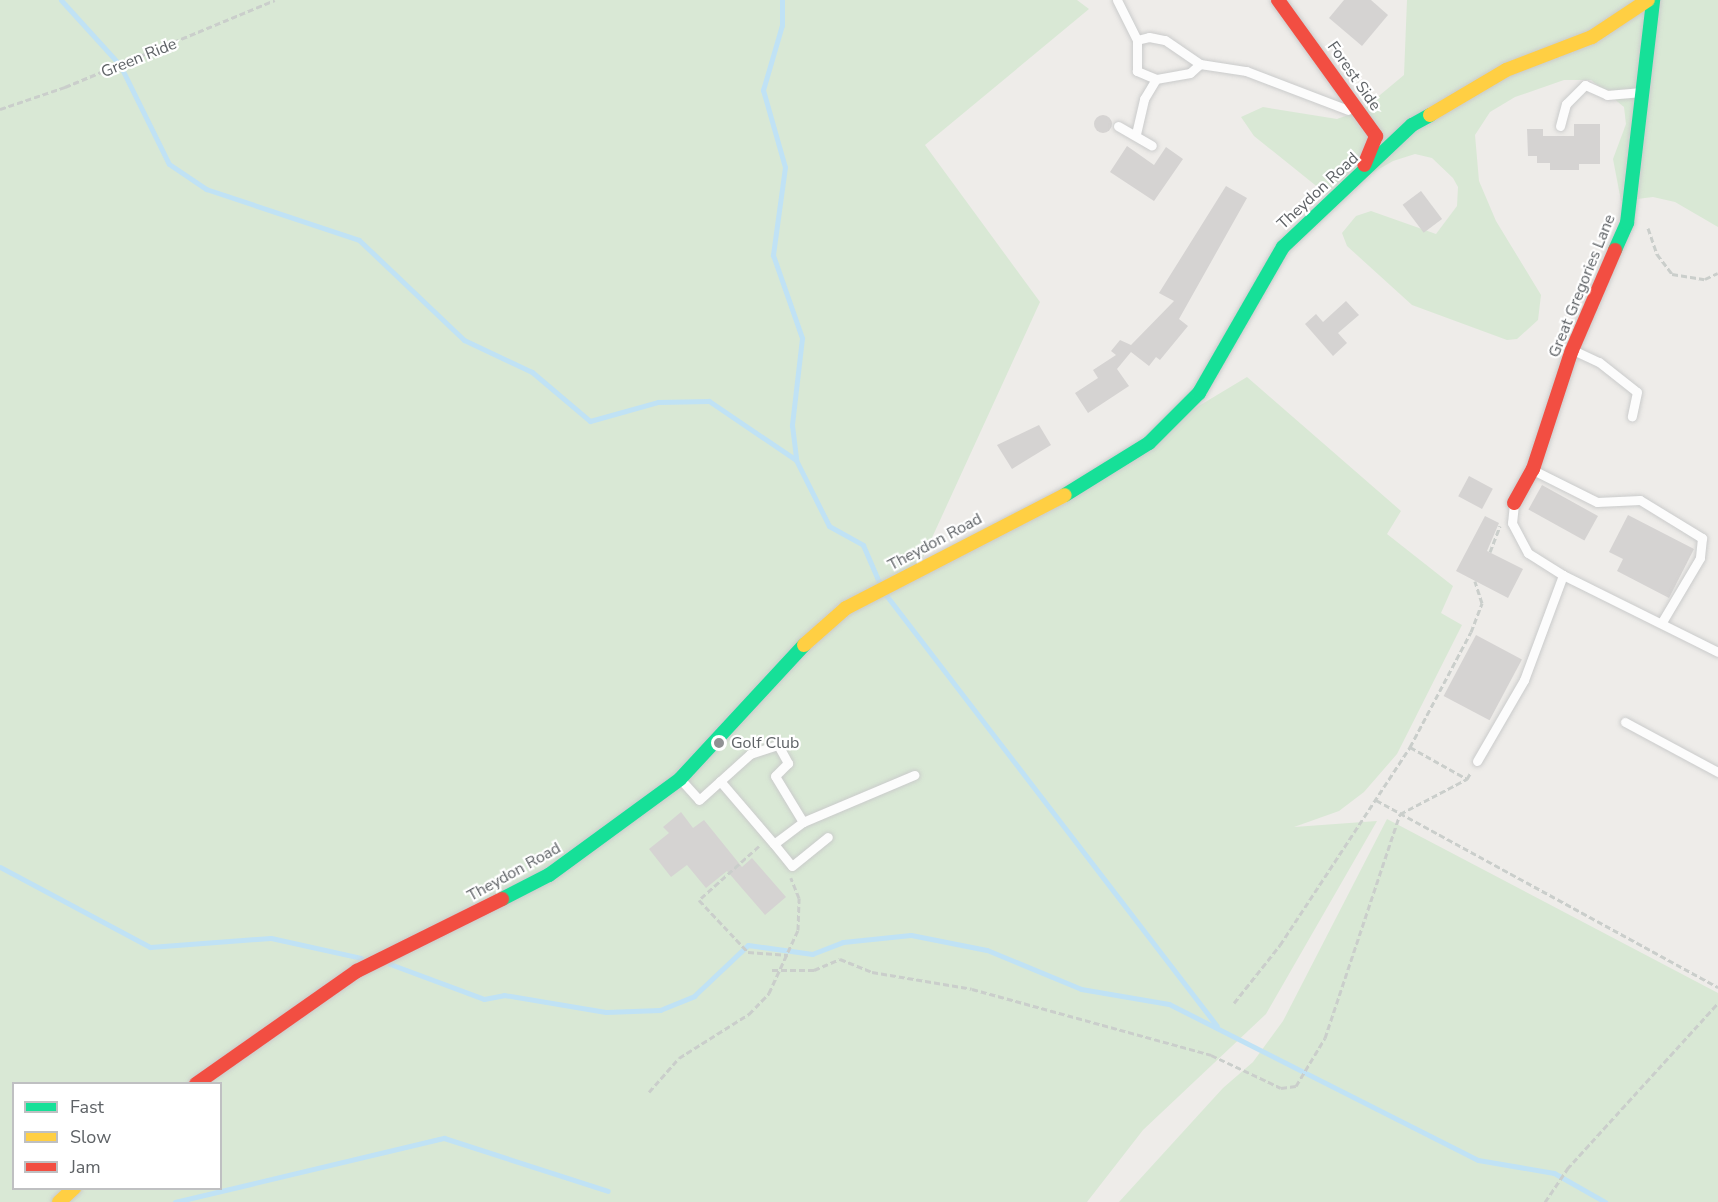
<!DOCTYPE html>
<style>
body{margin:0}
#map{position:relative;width:1718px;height:1202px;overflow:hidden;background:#eeece9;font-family:"Nunito Sans",sans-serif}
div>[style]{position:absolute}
.green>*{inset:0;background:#d9e8d5}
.stream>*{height:5px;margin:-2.5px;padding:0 2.5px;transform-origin:2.5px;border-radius:2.5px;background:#c0e2f5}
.building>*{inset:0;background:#d5d3d2;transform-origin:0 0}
.round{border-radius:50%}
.path>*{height:3px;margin-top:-1.5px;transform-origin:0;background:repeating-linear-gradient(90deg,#cacecb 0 6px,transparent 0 9px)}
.roads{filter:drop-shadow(0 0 2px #cacbcb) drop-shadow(0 0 2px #cacbcb)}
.lane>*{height:9px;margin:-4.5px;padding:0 4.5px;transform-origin:4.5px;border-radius:4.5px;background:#fcfcfc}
.fast>*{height:14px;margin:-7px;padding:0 7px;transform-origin:7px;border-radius:7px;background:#16e098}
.slow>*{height:14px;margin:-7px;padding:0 7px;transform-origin:7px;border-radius:7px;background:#ffcf43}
.jam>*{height:14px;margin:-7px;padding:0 7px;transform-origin:7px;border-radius:7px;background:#f24e42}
.dots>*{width:16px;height:16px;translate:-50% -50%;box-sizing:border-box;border:3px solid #fff;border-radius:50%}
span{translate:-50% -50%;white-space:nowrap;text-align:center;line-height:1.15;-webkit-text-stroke:4.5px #fff;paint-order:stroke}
.street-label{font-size:16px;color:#5e6266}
.poi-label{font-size:16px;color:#5e6266}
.left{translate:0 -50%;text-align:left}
.legend{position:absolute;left:12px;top:1082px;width:210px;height:108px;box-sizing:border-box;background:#fff;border:2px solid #bfc0c2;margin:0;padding:8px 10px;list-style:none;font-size:18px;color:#5e6266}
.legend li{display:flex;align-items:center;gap:12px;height:30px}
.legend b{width:30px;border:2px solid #bfc0c2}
</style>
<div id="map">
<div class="green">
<i style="clip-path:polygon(evenodd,0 0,1077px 0,1089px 9px,925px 145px,1040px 302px,914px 577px,1247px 377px,1401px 511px,1387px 534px,1453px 586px,1441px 613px,1462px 625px,1397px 754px,1364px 792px,1339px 811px,1294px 827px,1377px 821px,1266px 1014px,1143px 1130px,1087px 1202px,0 1202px,0 0,14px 1084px,220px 1084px,220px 1188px,14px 1188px,14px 1084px)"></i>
<i style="clip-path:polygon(1407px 0,1718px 0,1718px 227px,1675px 202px,1653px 197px,1621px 201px,1613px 159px,1626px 124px,1624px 107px,1591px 80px,1564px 80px,1515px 97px,1490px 112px,1475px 135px,1479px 181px,1496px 221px,1541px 295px,1538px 320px,1517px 339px,1507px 340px,1412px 305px,1347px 246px,1342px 233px,1356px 216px,1371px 211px,1436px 234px,1457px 206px,1458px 187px,1453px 178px,1432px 158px,1415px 154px,1393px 161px,1330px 197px,1254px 136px,1241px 117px,1263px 107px,1337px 119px,1362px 110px,1404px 75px)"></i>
<i style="clip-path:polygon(1387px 819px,1718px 993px,1718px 1202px,1119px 1202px,1223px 1088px,1253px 1062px,1283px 1021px)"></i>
</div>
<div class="stream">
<i style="left:61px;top:0;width:88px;rotate:47.8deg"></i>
<i style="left:120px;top:65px;width:110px;rotate:63.7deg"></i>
<i style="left:169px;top:164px;width:45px;rotate:34deg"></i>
<i style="left:206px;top:189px;width:161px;rotate:18.4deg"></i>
<i style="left:359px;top:240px;width:145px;rotate:43.6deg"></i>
<i style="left:464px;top:340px;width:75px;rotate:25.2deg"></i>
<i style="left:532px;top:372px;width:76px;rotate:40.2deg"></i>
<i style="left:590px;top:421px;width:71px;rotate:-15.6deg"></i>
<i style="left:658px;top:402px;width:51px;rotate:-1.1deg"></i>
<i style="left:709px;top:401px;width:105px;rotate:34.1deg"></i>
<i style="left:782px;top:0;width:25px;rotate:90deg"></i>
<i style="left:782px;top:25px;width:68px;rotate:106.3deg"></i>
<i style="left:763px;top:90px;width:80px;rotate:74.1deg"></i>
<i style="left:785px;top:167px;width:89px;rotate:97.8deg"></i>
<i style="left:773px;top:255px;width:88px;rotate:70.7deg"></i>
<i style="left:802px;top:338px;width:88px;rotate:96.6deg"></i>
<i style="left:792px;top:425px;width:35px;rotate:83deg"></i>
<i style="left:796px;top:460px;width:74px;rotate:63.4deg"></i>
<i style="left:829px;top:526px;width:39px;rotate:29deg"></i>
<i style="left:863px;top:545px;width:40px;rotate:66.6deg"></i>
<i style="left:886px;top:595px;width:543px;rotate:52.48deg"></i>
<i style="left:0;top:867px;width:170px;rotate:28.1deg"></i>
<i style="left:150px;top:947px;width:121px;rotate:-4.3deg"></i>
<i style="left:271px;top:938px;width:92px;rotate:12.5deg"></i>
<i style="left:390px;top:964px;width:100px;rotate:20.4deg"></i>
<i style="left:484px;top:999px;width:20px;rotate:-11deg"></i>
<i style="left:504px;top:995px;width:103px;rotate:9.5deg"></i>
<i style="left:606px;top:1012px;width:54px;rotate:-2.1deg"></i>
<i style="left:660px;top:1010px;width:37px;rotate:-22deg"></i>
<i style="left:694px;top:996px;width:74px;rotate:-43.4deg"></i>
<i style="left:748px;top:945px;width:65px;rotate:8deg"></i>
<i style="left:812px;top:954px;width:33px;rotate:-21deg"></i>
<i style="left:843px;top:942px;width:68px;rotate:-5.9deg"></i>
<i style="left:911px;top:935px;width:77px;rotate:11.2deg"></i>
<i style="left:987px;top:950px;width:102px;rotate:22.5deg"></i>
<i style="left:1081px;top:989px;width:89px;rotate:9.7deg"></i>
<i style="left:1169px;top:1004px;width:346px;rotate:26.8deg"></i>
<i style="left:1478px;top:1160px;width:77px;rotate:9.7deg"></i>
<i style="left:1554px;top:1173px;width:59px;rotate:29.6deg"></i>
<i style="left:175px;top:1202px;width:277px;rotate:-13.4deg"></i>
<i style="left:444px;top:1138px;width:172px;rotate:17.9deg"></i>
</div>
<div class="building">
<i style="clip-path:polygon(1344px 0,1371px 0,1388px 15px,1362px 46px,1329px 18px)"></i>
<i class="round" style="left:1094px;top:115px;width:18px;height:18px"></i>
<i style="clip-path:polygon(1574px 124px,1600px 124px,1600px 164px,1579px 164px,1579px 170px,1550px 170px,1550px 163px,1537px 163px,1537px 156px,1528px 156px,1527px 129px,1543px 129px,1543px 136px,1574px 136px)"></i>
<i style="clip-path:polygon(1127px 146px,1154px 165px,1166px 147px,1183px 159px,1154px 201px,1110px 172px)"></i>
<i style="clip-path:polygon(1226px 186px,1247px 198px,1179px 319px,1188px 326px,1160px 360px,1156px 357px,1149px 366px,1131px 352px,1117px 369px,1129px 386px,1088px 413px,1075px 393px,1098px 378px,1093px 370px,1116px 355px,1111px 351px,1120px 340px,1131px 345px,1174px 301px,1159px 293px)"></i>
<i style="left:1421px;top:191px;width:35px;height:23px;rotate:53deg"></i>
<i style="clip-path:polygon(1346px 301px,1359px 315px,1338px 333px,1347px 343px,1333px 356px,1305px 324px,1316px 314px,1323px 322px)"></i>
<i style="clip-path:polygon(1039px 425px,1051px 445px,1012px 469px,997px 445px)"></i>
<i style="left:1469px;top:476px;width:27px;height:23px;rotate:28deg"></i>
<i style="left:1542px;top:485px;width:64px;height:28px;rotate:29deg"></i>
<i style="clip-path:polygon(1628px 515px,1694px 549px,1669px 598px,1617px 571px,1623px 559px,1609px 552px)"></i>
<i style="clip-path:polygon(1485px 516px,1499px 523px,1487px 551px,1523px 569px,1508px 598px,1456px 571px)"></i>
<i style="left:1476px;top:635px;width:52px;height:69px;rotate:28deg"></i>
<i style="clip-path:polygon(681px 812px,693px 828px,704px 820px,742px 867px,752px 858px,786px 897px,765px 915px,727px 871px,706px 888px,687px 865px,671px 877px,649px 849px,669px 833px,663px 827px)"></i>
</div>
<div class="path">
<i style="left:0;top:109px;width:69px;rotate:-18.7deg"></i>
<i style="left:65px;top:87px;width:227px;rotate:-22.5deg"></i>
<i style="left:1648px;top:228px;width:28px;rotate:71deg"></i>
<i style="left:1657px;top:254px;width:25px;rotate:53deg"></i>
<i style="left:1672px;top:274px;width:33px;rotate:9deg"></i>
<i style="left:1705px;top:279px;width:14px;rotate:-25deg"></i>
<i style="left:1490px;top:552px;width:28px;rotate:-69deg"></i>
<i style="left:1410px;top:747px;width:65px;rotate:29.3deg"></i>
<i style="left:1376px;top:800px;width:390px;rotate:28.7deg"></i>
<i style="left:759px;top:846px;width:81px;rotate:138deg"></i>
<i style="left:699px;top:900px;width:71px;rotate:46.7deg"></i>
<i style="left:748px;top:952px;width:40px;rotate:4.3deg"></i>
<i style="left:772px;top:970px;width:42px"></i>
<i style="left:814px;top:970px;width:28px;rotate:-23deg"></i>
<i style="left:840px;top:959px;width:35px;rotate:22deg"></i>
<i style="left:872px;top:972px;width:101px;rotate:9.6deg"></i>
<i style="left:972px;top:989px;width:248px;rotate:15.4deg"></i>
<i style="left:1211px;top:1055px;width:77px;rotate:25.2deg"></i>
<i style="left:1281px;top:1088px;width:15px;rotate:-8deg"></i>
<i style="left:1296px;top:1086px;width:56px;rotate:-58.9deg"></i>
<i style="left:1325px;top:1038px;width:236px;rotate:-71.5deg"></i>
<i style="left:1400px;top:814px;width:76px;rotate:-27.6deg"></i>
<i style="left:1467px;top:779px;width:8px;rotate:-60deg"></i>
<i style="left:1234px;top:1003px;width:74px;rotate:-51.6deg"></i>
<i style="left:1280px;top:945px;width:237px;rotate:-56.7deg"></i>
<i style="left:1410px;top:747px;width:130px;rotate:-62.1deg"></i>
<i style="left:1471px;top:632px;width:31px;rotate:-69deg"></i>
<i style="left:1482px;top:603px;width:23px;rotate:-108deg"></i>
<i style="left:649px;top:1092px;width:45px;rotate:-48.6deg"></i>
<i style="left:679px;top:1058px;width:83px;rotate:-32.2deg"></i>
<i style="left:749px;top:1014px;width:29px;rotate:-46deg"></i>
<i style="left:769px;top:993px;width:69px;rotate:-65.3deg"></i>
<i style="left:798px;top:930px;width:32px;rotate:-88deg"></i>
<i style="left:799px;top:898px;width:22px;rotate:-112deg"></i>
<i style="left:1545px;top:1202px;width:40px;rotate:-56deg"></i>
<i style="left:1567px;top:1169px;width:224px;rotate:-47.7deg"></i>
</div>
<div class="roads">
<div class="lane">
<i style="left:1117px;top:0;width:45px;rotate:63.4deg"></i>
<i style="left:1149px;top:37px;width:16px;rotate:11deg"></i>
<i style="left:1165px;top:40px;width:42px;rotate:34.4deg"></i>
<i style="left:1200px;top:64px;width:13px;rotate:138deg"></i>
<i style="left:1190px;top:73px;width:35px;rotate:170deg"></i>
<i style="left:1156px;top:79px;width:21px;rotate:-157deg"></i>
<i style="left:1137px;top:71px;width:31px;rotate:-90deg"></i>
<i style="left:1137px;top:40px;width:12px;rotate:-14deg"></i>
<i style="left:1200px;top:64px;width:47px;rotate:8.7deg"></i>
<i style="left:1246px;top:71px;width:109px;rotate:20.9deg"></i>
<i style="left:1118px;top:126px;width:39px;rotate:30deg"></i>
<i style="left:1560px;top:126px;width:23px;rotate:-75deg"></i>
<i style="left:1566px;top:104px;width:27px;rotate:-45deg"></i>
<i style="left:1585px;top:85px;width:24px;rotate:24deg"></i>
<i style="left:1607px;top:95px;width:32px;rotate:-5deg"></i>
<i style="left:1136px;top:134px;width:36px;rotate:-77deg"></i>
<i style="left:1144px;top:99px;width:23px;rotate:-59deg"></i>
<i style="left:1575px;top:351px;width:26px;rotate:25deg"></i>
<i style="left:1599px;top:362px;width:48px;rotate:38.3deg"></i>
<i style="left:1637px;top:392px;width:25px;rotate:102deg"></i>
<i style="left:1535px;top:471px;width:69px;rotate:26.6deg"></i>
<i style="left:1597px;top:502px;width:43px;rotate:-2.7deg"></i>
<i style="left:1640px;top:500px;width:73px;rotate:31.5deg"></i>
<i style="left:1702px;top:538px;width:20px;rotate:96deg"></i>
<i style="left:1700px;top:558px;width:74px;rotate:120.7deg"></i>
<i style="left:1514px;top:504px;width:19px;rotate:96deg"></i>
<i style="left:1512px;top:523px;width:34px;rotate:62deg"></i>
<i style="left:1528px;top:553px;width:41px;rotate:32.2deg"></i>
<i style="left:1563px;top:575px;width:173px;rotate:26.4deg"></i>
<i style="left:1625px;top:722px;width:106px;rotate:28.3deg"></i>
<i style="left:1477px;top:761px;width:94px;rotate:-59.9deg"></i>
<i style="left:1524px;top:680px;width:112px;rotate:-69.6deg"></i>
<i style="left:682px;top:781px;width:25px;rotate:48deg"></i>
<i style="left:699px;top:800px;width:69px;rotate:-42deg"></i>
<i style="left:750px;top:754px;width:29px;rotate:-18deg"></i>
<i style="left:778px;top:745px;width:21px;rotate:61deg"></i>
<i style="left:788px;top:763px;width:18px;rotate:135deg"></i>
<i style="left:775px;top:776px;width:54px;rotate:58.7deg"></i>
<i style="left:803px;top:822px;width:36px;rotate:143deg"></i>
<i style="left:774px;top:844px;width:83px;rotate:-130.6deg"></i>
<i style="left:803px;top:822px;width:121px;rotate:-22.9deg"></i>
<i style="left:774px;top:844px;width:28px;rotate:51deg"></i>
<i style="left:792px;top:866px;width:46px;rotate:-38.9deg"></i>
</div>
<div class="fast">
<i style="left:1615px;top:250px;width:30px;rotate:-66deg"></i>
<i style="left:1627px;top:223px;width:225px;rotate:-83.3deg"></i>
<i style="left:1065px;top:495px;width:99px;rotate:-31.8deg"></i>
<i style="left:1149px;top:443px;width:71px;rotate:-45deg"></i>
<i style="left:1199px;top:393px;width:168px;rotate:-60.1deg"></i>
<i style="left:1283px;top:247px;width:178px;rotate:-43.4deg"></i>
<i style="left:1412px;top:125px;width:21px;rotate:-29deg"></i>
<i style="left:502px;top:899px;width:53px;rotate:-27.1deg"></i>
<i style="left:549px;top:875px;width:162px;rotate:-36.2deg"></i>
<i style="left:680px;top:779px;width:183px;rotate:-47.2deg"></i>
</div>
<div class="slow">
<i style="left:1430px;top:115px;width:88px;rotate:-30.6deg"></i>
<i style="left:1506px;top:70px;width:92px;rotate:-21deg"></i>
<i style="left:1592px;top:37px;width:67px;rotate:-33.5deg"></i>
<i style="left:804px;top:645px;width:56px;rotate:-41.4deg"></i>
<i style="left:846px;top:608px;width:246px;rotate:-27.3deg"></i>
<i style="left:59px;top:1202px;width:21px;rotate:-43deg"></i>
</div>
<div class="jam">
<i style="left:1278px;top:0;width:168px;rotate:54.2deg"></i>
<i style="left:1376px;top:136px;width:31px;rotate:112deg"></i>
<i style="left:1514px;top:503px;width:39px;rotate:-61deg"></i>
<i style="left:1533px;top:469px;width:125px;rotate:-71.9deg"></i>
<i style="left:1572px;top:350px;width:109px;rotate:-66.7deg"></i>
<i style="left:196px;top:1084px;width:197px;rotate:-35.1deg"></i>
<i style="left:357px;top:971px;width:162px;rotate:-26.4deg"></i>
</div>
</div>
<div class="dots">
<i style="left:719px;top:743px;background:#909294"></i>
</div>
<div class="street-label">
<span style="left:139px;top:58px;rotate:-22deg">Green Ride</span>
<span style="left:1354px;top:76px;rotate:55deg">Forest Side</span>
<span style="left:1318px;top:191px;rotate:-43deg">Theydon Road</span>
<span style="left:1582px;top:286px;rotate:-68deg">Great Gregories Lane</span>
<span style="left:935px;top:542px;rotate:-28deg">Theydon Road</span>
<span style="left:514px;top:872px;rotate:-29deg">Theydon Road</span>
</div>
<div class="poi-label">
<span class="left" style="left:731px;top:743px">Golf Club</span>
</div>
<ul class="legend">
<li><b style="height:8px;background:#16e098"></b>Fast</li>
<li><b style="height:8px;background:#ffcf43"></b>Slow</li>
<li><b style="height:8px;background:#f24e42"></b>Jam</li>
</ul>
</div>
